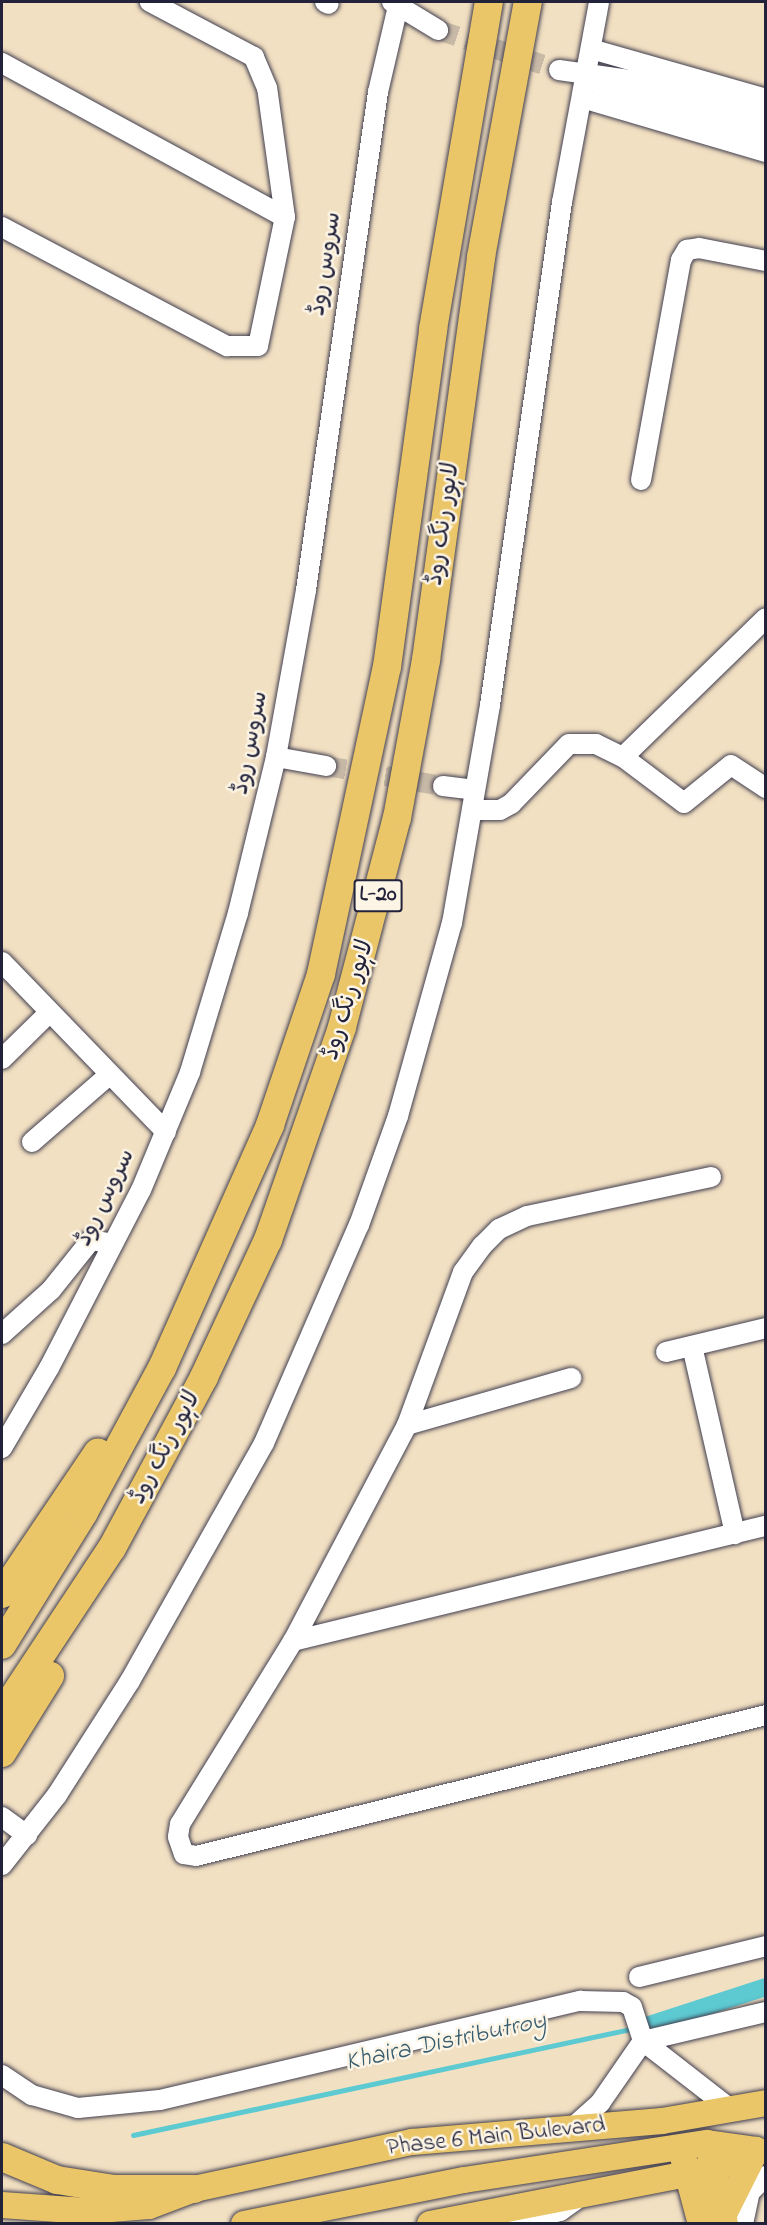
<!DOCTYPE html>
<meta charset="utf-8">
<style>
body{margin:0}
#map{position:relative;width:767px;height:2225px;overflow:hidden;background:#f2e0c2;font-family:"Indie Flower","Playpen Sans Arabic",sans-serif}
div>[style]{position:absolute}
.stream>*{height:5px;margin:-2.5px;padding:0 2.5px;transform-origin:2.5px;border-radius:2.5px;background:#5dcad2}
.canal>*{height:18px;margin:-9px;padding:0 9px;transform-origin:9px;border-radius:9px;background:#5dcad2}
.minor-tunnel>*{height:20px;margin-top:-10px;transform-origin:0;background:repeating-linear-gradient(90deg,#c8baa7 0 20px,transparent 0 30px)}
.roads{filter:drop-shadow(0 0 2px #413e4f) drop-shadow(0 0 2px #413e4f)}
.minor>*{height:20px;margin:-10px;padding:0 10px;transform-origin:10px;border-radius:10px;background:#fff}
.major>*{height:26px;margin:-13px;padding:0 13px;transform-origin:13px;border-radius:13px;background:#ebc669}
.highway>*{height:28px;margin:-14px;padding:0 14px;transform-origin:14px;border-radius:14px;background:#ebc669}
span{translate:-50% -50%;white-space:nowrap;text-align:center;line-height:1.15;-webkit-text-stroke:5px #fcf5e5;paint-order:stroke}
.shield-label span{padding:2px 4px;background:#fcf5e5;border:2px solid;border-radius:4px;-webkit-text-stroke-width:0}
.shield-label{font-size:22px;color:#22223b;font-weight:700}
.street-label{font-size:24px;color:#22223b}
.water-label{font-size:26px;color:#375d70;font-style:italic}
.frame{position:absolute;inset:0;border:3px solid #22223b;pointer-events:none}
</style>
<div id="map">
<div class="stream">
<i style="left:133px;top:2135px;width:513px;rotate:-12.03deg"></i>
</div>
<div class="canal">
<i style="left:646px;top:2026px;width:126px;rotate:-18deg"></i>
</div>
<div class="minor-tunnel">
<i style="left:438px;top:30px;width:127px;rotate:18.3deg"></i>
<i style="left:326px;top:766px;width:119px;rotate:9.7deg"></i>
</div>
<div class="roads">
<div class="minor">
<i style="left:325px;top:2px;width:4px;rotate:27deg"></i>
<i style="left:392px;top:2px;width:54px;rotate:31.3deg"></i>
<i style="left:591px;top:49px;width:182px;rotate:15.9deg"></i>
<i style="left:2px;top:63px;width:322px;rotate:28.6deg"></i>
<i style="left:559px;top:70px;width:78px;rotate:8.1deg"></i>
<i style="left:636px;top:81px;width:135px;rotate:15.1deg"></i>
<i style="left:597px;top:82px;width:32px;rotate:26deg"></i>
<i style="left:626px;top:96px;width:145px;rotate:15.2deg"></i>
<i style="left:582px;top:98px;width:192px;rotate:16.4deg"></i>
<i style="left:2px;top:227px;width:255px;rotate:27.9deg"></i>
<i style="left:227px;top:346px;width:31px"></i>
<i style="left:258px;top:346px;width:132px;rotate:-78.2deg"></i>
<i style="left:285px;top:217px;width:130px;rotate:-97.9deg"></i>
<i style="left:267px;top:88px;width:34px;rotate:-113deg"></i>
<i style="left:254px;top:57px;width:118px;rotate:-152.1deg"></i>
<i style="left:641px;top:480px;width:224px;rotate:-79.7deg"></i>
<i style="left:681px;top:260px;width:12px;rotate:-59deg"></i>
<i style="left:687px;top:250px;width:12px;rotate:-9deg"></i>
<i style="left:699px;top:248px;width:68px;rotate:11deg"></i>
<i style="left:276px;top:757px;width:51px;rotate:10.2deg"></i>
<i style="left:623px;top:757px;width:76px;rotate:37deg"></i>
<i style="left:684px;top:803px;width:60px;rotate:-39deg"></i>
<i style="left:731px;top:765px;width:42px;rotate:33.3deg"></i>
<i style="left:443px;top:786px;width:32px;rotate:7deg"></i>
<i style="left:472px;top:810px;width:28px"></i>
<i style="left:500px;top:810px;width:13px;rotate:-29deg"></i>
<i style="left:511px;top:804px;width:83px;rotate:-46deg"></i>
<i style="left:569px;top:744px;width:27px"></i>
<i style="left:596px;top:744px;width:30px;rotate:26deg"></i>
<i style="left:623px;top:757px;width:199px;rotate:-44.2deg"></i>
<i style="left:2px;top:962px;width:236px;rotate:46deg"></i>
<i style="left:2px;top:1059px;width:64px;rotate:-44.4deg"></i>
<i style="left:32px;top:1142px;width:101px;rotate:-41deg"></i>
<i style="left:711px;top:1177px;width:188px;rotate:168deg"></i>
<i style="left:527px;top:1216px;width:31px;rotate:155deg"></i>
<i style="left:499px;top:1229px;width:24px;rotate:135deg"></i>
<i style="left:482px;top:1246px;width:32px;rotate:126deg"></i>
<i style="left:463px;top:1272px;width:163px;rotate:110.1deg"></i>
<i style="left:407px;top:1425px;width:244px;rotate:117.8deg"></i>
<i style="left:293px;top:1641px;width:215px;rotate:121.7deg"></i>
<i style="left:180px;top:1824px;width:13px;rotate:99deg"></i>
<i style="left:178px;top:1837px;width:18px;rotate:71deg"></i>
<i style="left:184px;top:1854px;width:12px;rotate:9deg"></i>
<i style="left:196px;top:1856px;width:587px;rotate:-13.89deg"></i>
<i style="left:2px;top:1334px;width:66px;rotate:-41.9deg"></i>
<i style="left:51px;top:1290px;width:64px;rotate:-51.3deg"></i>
<i style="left:91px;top:1240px;width:22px;rotate:10deg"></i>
<i style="left:692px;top:1346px;width:193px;rotate:77.1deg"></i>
<i style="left:666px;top:1352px;width:103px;rotate:-13.5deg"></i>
<i style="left:407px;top:1425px;width:171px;rotate:-16deg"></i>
<i style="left:2px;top:1448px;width:93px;rotate:-59.6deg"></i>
<i style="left:49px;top:1368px;width:200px;rotate:-62.7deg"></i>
<i style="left:141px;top:1190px;width:128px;rotate:-67.4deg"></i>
<i style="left:190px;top:1072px;width:166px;rotate:-73.2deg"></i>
<i style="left:238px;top:913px;width:161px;rotate:-76.3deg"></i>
<i style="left:276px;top:757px;width:170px;rotate:-79.8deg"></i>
<i style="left:306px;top:590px;width:503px;rotate:-81.77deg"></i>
<i style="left:378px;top:92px;width:92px;rotate:-76.9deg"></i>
<i style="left:293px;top:1641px;width:487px;rotate:-13.7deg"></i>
<i style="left:2px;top:1817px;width:31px;rotate:36deg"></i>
<i style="left:2px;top:1865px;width:89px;rotate:-51.8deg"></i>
<i style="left:57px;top:1795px;width:135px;rotate:-57.4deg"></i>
<i style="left:130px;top:1681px;width:273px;rotate:-60.6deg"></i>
<i style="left:264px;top:1443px;width:238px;rotate:-66.5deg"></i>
<i style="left:359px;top:1225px;width:116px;rotate:-70.3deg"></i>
<i style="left:398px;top:1116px;width:200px;rotate:-74.4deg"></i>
<i style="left:452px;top:923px;width:221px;rotate:-80.1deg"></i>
<i style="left:490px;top:705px;width:508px;rotate:-81.85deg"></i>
<i style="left:562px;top:202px;width:203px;rotate:-79.5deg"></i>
<i style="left:639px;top:1977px;width:131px;rotate:-13.7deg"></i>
<i style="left:643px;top:2041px;width:126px;rotate:-13.3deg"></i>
<i style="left:643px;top:2041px;width:109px;rotate:37.9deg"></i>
<i style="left:2px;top:2075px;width:36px;rotate:34deg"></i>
<i style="left:32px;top:2095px;width:48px;rotate:15.8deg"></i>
<i style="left:78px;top:2108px;width:82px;rotate:-5.6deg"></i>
<i style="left:160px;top:2100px;width:432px;rotate:-13.3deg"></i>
<i style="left:580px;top:2001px;width:43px;rotate:1.3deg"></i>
<i style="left:623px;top:2002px;width:10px;rotate:29deg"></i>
<i style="left:632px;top:2007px;width:36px;rotate:72deg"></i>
<i style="left:643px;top:2041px;width:75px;rotate:124.7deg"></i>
<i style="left:600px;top:2103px;width:39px;rotate:138deg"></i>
<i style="left:514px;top:2224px;width:48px;rotate:-15.8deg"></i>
<i style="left:560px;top:2211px;width:19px;rotate:-35deg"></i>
<i style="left:743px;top:2224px;width:33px;rotate:-78deg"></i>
<i style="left:750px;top:2192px;width:23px;rotate:-45deg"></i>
</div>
<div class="major">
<i style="left:710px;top:2154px;width:72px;rotate:77.9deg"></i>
<i style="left:683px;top:2157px;width:69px;rotate:75deg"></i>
<i style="left:2px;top:2205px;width:84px;rotate:4.1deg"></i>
<i style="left:86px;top:2211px;width:63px;rotate:-4.5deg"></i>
<i style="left:149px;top:2206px;width:48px;rotate:-20.7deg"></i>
<i style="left:194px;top:2189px;width:223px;rotate:-12.2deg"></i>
<i style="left:412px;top:2142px;width:251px;rotate:-4.8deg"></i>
<i style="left:662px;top:2121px;width:106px;rotate:-9.8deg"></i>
<i style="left:723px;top:2216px;width:74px;rotate:-63.4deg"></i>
<i style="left:244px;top:2224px;width:224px;rotate:-11.3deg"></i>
<i style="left:464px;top:2180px;width:246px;rotate:-8.7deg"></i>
<i style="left:707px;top:2143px;width:49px;rotate:8.1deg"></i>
<i style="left:430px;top:2224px;width:288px;rotate:-11deg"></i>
<i style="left:713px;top:2169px;width:47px;rotate:-23.8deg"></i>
</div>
<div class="highway">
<i style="left:2px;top:1594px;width:171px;rotate:-55.9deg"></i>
<i style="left:2px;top:1645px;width:156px;rotate:-58.3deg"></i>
<i style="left:84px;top:1512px;width:164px;rotate:-61.6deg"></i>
<i style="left:162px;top:1368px;width:266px;rotate:-66deg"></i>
<i style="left:270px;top:1125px;width:159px;rotate:-71.3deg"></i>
<i style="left:321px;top:974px;width:314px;rotate:-77.9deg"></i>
<i style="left:387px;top:667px;width:341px;rotate:-82.2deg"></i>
<i style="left:433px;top:329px;width:332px;rotate:-80.3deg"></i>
<i style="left:2px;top:1714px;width:199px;rotate:-56.5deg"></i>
<i style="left:112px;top:1548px;width:194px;rotate:-61.7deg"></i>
<i style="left:204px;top:1377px;width:151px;rotate:-65deg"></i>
<i style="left:268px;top:1240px;width:225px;rotate:-70.8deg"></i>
<i style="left:342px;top:1027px;width:216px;rotate:-75.3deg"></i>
<i style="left:397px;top:818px;width:161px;rotate:-79.6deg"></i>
<i style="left:426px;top:660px;width:407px;rotate:-82.2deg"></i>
<i style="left:481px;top:257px;width:259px;rotate:-79.6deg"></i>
<i style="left:2px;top:1753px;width:91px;rotate:-58.1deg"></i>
<i style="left:2px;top:2157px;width:60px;rotate:22.7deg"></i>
<i style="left:57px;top:2180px;width:58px;rotate:9deg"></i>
<i style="left:114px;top:2189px;width:80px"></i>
</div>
</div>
<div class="shield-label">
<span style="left:378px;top:896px">L-20</span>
</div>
<div class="street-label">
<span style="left:326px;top:264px;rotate:-81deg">سروس روڈ</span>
<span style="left:444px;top:524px;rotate:-82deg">لاہور رنگ روڈ</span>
<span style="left:251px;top:743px;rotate:-79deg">سروس روڈ</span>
<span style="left:349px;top:1000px;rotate:-73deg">لاہور رنگ روڈ</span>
<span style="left:106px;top:1198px;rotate:-64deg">سروس روڈ</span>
<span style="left:166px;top:1448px;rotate:-62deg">لاہور رنگ روڈ</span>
<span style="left:496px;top:2137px;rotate:-6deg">Phase 6 Main Bulevard</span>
</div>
<div class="water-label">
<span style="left:446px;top:2043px;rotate:-12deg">Khaira Distributroy</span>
</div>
<div class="frame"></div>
</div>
